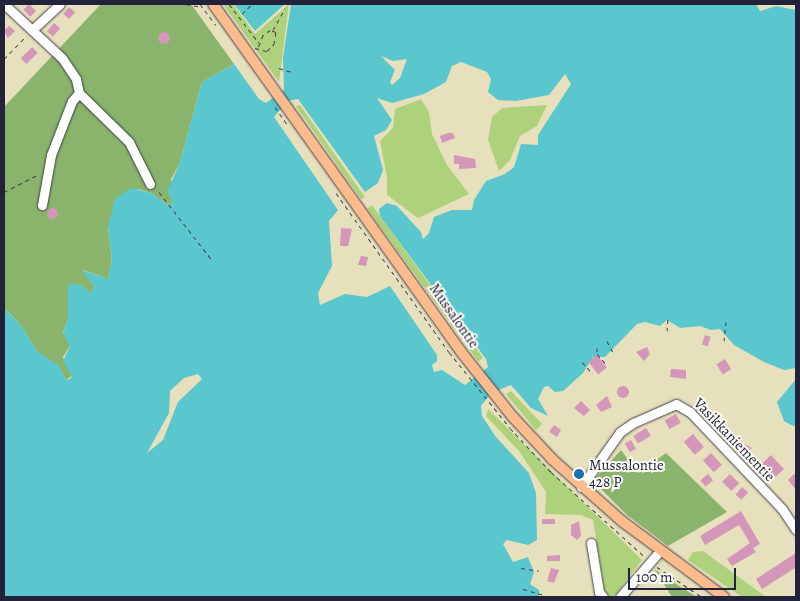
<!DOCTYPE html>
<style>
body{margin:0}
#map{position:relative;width:800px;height:601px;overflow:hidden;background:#e7e0bc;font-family:Alegreya,serif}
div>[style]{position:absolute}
.green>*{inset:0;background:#aed27b;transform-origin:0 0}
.forest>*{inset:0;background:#8ab46b}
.water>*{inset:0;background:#5ac7ce}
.building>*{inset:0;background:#d496b9;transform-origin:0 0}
.round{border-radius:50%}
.path>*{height:1px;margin-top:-0.5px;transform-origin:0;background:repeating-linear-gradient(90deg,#403e4e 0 4px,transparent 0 8px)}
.roads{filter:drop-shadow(0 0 1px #403e4e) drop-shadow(0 0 1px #403e4e)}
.minor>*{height:9px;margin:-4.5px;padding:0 4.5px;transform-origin:4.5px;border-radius:4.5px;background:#fff}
.major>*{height:10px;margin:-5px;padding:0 5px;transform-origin:5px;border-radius:5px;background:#fbbb8d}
.dots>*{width:14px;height:14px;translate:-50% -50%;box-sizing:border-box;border:2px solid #fdfcf7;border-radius:50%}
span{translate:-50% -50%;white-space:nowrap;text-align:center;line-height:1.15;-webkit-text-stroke:4px #fdfcf7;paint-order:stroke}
.street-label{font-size:15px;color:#22223b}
.poi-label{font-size:15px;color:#22223b}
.left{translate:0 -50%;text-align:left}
.frame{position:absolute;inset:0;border:5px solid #22223b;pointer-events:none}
.scale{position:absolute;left:628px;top:568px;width:108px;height:22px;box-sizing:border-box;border:2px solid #22223b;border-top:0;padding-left:6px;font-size:15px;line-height:18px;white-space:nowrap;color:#22223b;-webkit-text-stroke:4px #fdfcf7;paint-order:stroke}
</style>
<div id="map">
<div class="green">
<i style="clip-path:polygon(223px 4px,233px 4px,255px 34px,289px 4px,279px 82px)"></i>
<i style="clip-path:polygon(421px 99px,429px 112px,432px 134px,447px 165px,469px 194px,418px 218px,387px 195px,387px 177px,380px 141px,393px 128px,395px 109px)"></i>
<i style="clip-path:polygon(300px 105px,365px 197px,361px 199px,296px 106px)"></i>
<i style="clip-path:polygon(547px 105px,537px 126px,520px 136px,510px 160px,499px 171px,488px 140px,492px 117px,502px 108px)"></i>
<i style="left:372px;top:205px;width:189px;height:6px;rotate:54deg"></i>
<i style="clip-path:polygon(511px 391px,542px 424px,536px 430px,506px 394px)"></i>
<i style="clip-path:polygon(488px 409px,642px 560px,615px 595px,609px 597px,604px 588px,593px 520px,581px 515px,545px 514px,546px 492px,519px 451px,486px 416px)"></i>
<i style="clip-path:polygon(703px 551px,766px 597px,742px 597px,688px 560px,693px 552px)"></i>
</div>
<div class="forest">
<i style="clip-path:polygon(101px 4px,191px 4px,234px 64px,202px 82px,179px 165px,171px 179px,173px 203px,168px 205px,151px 193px,138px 189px,108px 227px,112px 261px,108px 279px,83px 270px,94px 287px,91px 294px,81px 285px,70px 285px,68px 319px,63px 332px,70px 346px,63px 357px,72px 376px,66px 380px,58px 366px,38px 352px,19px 323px,4px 308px,4px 107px)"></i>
<i style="clip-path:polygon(621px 450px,638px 473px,666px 453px,727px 512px,668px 546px,627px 515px,593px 481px)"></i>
<i style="clip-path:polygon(654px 569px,673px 582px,697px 597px,672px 597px)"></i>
</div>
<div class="water">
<i style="clip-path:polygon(234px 4px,285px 4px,255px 31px)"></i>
<i style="clip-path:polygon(evenodd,291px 4px,756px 4px,760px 11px,776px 6px,796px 10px,796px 368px,784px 370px,764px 362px,734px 345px,720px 329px,711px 330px,700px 326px,680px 328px,667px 320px,660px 326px,645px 322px,637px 324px,605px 357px,593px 357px,583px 373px,563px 391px,555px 392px,548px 386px,544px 387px,538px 399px,548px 416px,531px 408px,511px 385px,491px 393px,481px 406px,482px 416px,496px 437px,529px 473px,536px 493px,537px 540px,528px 545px,507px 540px,503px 544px,513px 562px,528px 557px,534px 572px,530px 584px,539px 590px,539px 597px,4px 597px,4px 308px,19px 323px,38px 352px,59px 366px,66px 380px,70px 379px,72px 376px,63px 361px,70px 346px,63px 333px,68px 319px,68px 288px,70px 284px,81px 285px,91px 293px,94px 287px,82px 270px,108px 279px,112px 260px,108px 227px,115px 199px,131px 188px,151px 193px,168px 205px,173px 203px,167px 191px,179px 165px,202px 82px,234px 64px,259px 99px,266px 103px,284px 90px,283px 58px,291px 4px,381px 56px,393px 61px,407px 59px,400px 78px,392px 85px,390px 82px,395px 70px,381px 56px,291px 4px,461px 62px,487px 72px,491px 79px,488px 92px,498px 100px,516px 101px,549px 95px,565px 74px,571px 84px,538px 135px,538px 145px,521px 144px,514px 167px,505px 174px,486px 181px,474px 200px,472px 210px,452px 210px,434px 217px,429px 233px,423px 239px,421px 232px,397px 206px,387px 203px,379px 209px,380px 216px,486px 359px,488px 367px,465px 385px,442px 370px,434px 372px,432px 365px,437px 361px,437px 355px,390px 286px,367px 297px,345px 294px,320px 305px,318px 293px,332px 266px,329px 221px,338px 210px,274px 117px,288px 101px,298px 99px,365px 192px,378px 183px,383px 170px,374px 136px,386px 130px,392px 120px,377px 98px,392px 103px,424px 94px,446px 82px,452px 66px,461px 62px,291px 4px,198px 374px,202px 379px,178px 402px,163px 440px,147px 453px,169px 413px,170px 391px,184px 378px,198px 374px)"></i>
<i style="clip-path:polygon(796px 379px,796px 425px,793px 426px,784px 421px,777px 402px)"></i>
</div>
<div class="building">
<i style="left:29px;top:4px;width:10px;height:8px;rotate:45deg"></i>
<i style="left:69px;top:7px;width:8px;height:9px;rotate:40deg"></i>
<i style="left:54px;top:23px;width:8px;height:11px;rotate:40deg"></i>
<i style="clip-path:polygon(9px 26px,15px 31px,8px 38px,4px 31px)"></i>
<i class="round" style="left:158px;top:32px;width:12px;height:12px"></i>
<i style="left:32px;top:47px;width:8px;height:16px;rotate:45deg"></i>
<i style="clip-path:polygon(448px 133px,453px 133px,455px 138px,442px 143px,440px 136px)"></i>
<i style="clip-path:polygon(454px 155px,475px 159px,476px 168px,459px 169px,459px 164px,454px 164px)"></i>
<i class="round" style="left:46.5px;top:207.5px;width:11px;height:11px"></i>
<i style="clip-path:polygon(341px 228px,352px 229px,348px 246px,340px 246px)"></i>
<i style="clip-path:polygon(361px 256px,368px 257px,366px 266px,358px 265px)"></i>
<i style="left:705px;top:335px;width:6px;height:10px;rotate:18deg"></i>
<i style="clip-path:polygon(647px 347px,650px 354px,644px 361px,636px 352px)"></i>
<i style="left:597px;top:355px;width:16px;height:11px;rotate:52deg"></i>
<i style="left:725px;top:359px;width:12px;height:10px;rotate:59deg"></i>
<i style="clip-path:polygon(671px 369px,686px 370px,686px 379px,670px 377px)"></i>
<i class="round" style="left:617px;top:386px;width:12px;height:12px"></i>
<i style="clip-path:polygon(607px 396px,612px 407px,601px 412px,596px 405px)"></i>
<i style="clip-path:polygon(581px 401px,590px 410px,584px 416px,574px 408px)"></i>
<i style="left:676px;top:414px;width:10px;height:13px;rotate:61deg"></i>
<i style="clip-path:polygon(554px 425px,561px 430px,557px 437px,549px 432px)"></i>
<i style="left:646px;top:428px;width:9px;height:15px;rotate:58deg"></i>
<i style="left:693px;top:434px;width:17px;height:12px;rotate:50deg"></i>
<i style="left:631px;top:440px;width:10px;height:7px;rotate:61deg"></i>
<i style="clip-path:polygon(742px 443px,752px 448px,741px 457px,735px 449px)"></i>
<i style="left:711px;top:453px;width:16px;height:11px;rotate:47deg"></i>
<i style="left:771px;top:455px;width:19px;height:13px;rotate:47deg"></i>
<i style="left:708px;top:474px;width:8px;height:10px;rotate:50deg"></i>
<i style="left:730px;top:474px;width:13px;height:11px;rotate:45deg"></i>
<i style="clip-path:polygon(794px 474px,796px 477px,796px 490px,788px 480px)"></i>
<i style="left:742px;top:487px;width:8px;height:10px;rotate:40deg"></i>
<i style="clip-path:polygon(741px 511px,760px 544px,753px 548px,756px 552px,732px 566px,727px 559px,750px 543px,739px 525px,705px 545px,700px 536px)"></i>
<i style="left:555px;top:519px;width:5px;height:13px;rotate:90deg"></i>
<i style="clip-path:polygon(579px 521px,581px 536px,577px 540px,571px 535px,571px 525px)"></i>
<i style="clip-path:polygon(796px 553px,796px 570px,795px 568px,762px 589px,756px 579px)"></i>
<i style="clip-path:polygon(560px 555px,560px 561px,547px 561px,547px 556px)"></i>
<i style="clip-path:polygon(551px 568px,559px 570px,554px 583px,547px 581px)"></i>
</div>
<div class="path">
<i style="left:157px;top:4px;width:13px"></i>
<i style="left:186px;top:4px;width:16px;rotate:11deg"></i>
<i style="left:200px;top:4px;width:26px;rotate:53deg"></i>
<i style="left:229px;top:4px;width:49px;rotate:52.4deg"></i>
<i style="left:242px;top:14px;width:14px;rotate:-45deg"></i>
<i style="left:273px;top:30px;width:25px;rotate:-61deg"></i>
<i style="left:255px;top:48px;width:12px;rotate:14deg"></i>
<i style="left:267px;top:51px;width:10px;rotate:-45deg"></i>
<i style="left:274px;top:44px;width:12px;rotate:-81deg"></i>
<i style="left:276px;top:32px;width:6px;rotate:-162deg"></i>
<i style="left:270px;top:30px;width:9px;rotate:144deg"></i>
<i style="left:263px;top:35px;width:14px;rotate:111deg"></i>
<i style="left:4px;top:59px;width:32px;rotate:-46deg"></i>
<i style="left:279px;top:68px;width:13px;rotate:18deg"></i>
<i style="left:275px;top:107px;width:21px;rotate:55deg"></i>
<i style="left:4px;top:192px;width:39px;rotate:-27deg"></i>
<i style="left:159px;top:192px;width:86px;rotate:52.1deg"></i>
<i style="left:336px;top:193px;width:195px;rotate:54.6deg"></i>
<i style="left:449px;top:352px;width:97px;rotate:51.2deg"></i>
<i style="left:510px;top:428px;width:60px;rotate:47deg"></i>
<i style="left:551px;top:472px;width:125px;rotate:42.1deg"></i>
<i style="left:667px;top:331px;width:15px;rotate:-86deg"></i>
<i style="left:607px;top:341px;width:15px;rotate:62deg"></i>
<i style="left:724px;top:341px;width:19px;rotate:-84deg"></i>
<i style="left:597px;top:348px;width:6px;rotate:90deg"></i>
<i style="left:597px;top:354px;width:15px;rotate:48deg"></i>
<i style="left:582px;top:362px;width:12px;rotate:48deg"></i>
<i style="left:657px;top:567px;width:54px;rotate:33.7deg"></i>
<i style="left:521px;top:568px;width:18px;rotate:9deg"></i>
<i style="left:523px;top:589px;width:22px;rotate:16deg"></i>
</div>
<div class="roads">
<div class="minor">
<i style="left:4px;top:4px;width:79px;rotate:43deg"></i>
<i style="left:62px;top:58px;width:25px;rotate:56deg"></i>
<i style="left:76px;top:79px;width:14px;rotate:78deg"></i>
<i style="left:79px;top:93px;width:11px;rotate:131deg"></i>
<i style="left:72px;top:101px;width:58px;rotate:111.3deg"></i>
<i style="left:51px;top:155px;width:51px;rotate:100.2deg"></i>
<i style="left:32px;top:30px;width:38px;rotate:-43deg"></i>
<i style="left:79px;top:93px;width:70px;rotate:44.4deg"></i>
<i style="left:129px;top:142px;width:47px;rotate:63.4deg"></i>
<i style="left:581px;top:487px;width:67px;rotate:-54.7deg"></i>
<i style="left:620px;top:432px;width:16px;rotate:-35deg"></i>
<i style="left:633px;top:423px;width:47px;rotate:-23.8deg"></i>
<i style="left:676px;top:404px;width:16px;rotate:30deg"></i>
<i style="left:690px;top:412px;width:134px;rotate:46.5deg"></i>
<i style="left:782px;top:509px;width:25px;rotate:56deg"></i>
<i style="left:591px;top:543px;width:50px;rotate:80.7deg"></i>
<i style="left:599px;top:592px;width:6px;rotate:51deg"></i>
<i style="left:620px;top:597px;width:60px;rotate:-49.1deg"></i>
</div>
<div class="major">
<i style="left:213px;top:4px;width:429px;rotate:54.5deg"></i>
<i style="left:462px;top:353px;width:80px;rotate:51.6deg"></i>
<i style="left:512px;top:416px;width:59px;rotate:47.1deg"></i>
<i style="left:552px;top:459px;width:95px;rotate:41.6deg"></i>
<i style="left:623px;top:522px;width:126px;rotate:36.6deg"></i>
</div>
</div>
<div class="dots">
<i style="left:579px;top:474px;background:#1f6fb2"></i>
</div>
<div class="street-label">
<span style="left:454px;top:316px;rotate:55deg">Mussalontie</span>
<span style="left:734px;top:440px;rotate:46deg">Vasikkaniementie</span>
</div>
<div class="poi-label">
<span class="left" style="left:589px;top:474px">Mussalontie<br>428 P</span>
</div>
<div class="frame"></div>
<div class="scale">100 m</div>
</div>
